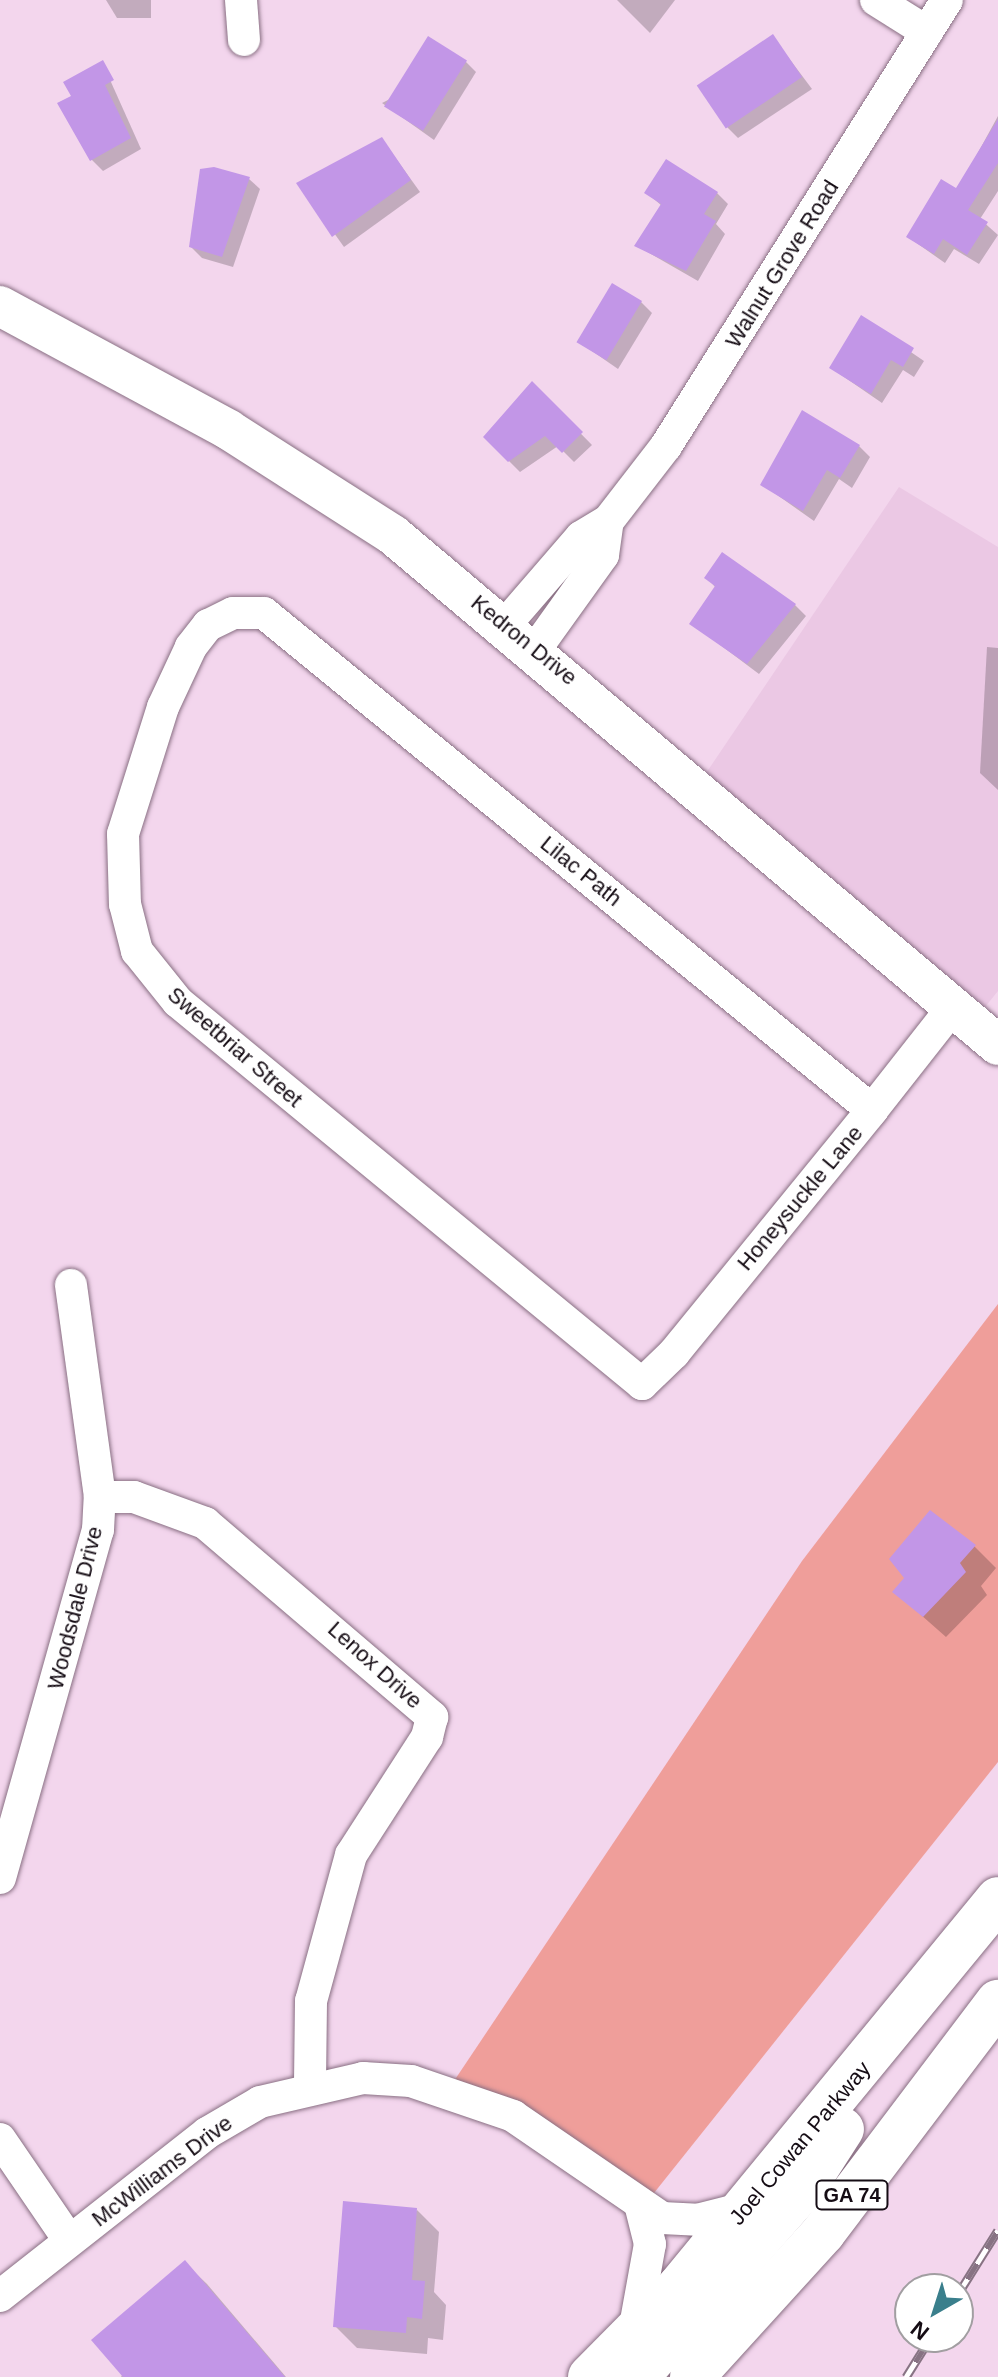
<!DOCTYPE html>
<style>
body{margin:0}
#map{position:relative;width:998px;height:2377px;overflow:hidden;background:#f3d6ed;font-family:Helvetica,sans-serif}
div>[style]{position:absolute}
.built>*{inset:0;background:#ebc8e4}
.green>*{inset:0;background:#ef9e9a}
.shadow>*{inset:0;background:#0003}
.building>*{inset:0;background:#c296e7;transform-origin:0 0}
.roads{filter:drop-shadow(0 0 2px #896f83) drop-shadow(0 0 2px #896f83)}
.minor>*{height:32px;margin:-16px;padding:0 16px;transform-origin:16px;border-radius:16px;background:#fff}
.tertiary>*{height:40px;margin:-20px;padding:0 20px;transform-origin:20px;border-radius:20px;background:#fff}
.primary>*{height:44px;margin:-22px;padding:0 22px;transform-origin:22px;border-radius:22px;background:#fff}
.rail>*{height:9px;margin-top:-4.5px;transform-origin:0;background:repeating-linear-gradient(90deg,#fff 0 18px,#877383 0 36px);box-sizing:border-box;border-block:2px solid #877383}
span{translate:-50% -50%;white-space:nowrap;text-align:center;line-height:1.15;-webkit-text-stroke:6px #fff;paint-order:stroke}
.shield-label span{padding:2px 6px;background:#fff;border:2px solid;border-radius:6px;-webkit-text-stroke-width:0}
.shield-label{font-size:20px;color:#150c14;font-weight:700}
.street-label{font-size:22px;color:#150c14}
.north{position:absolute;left:894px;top:2273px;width:80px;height:80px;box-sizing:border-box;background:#fff;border:2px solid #a19ea1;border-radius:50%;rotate:219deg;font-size:22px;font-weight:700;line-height:32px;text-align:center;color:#150c14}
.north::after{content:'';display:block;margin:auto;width:28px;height:36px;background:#3a7f8c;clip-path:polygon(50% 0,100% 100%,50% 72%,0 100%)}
</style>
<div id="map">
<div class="built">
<i style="clip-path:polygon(899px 487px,998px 547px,998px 991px,973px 1022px,696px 788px)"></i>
</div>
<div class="green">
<i style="clip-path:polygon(998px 1304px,998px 1762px,646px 2203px,454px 2081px,802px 1561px)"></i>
</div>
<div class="shadow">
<i style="clip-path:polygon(106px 0,151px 0,151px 18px,117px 18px)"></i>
<i style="clip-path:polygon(617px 0,675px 0,650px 33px)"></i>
<i style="clip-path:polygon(773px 37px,812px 89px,738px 138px,727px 127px)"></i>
<i style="clip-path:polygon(465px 61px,476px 72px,434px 140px,382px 103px)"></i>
<i style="clip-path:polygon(102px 62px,141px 149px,103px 171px,92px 160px,74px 97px)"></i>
<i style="clip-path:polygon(998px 116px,998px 191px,980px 219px,998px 235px,979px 264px,954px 249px,945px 263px,908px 237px,957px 191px)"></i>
<i style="clip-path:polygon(382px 139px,420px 192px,344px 247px,299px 184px)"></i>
<i style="clip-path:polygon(249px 179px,260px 189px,233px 267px,202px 258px,191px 247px)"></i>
<i style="clip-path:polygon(647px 193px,717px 193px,728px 204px,716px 224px,725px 234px,698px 281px,637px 246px,662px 206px)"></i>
<i style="clip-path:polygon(641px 302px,652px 313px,618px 369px,579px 342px)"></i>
<i style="clip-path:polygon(861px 318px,924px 361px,914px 377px,903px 370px,882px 403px,831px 368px)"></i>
<i style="clip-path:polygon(532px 384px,592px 445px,574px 462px,558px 446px,520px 472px,485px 437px)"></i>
<i style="clip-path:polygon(859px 446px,870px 457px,852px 488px,839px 479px,814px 521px,763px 485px)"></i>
<i style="clip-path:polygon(707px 578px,795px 605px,806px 616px,759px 674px,691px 623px,716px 588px)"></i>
<i style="clip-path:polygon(987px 647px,998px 648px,998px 790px,980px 773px)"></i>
<i style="clip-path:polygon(974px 1546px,996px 1568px,981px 1586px,987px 1595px,946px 1637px,895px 1592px)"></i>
<i style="clip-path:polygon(417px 2210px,439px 2232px,434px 2292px,446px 2305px,443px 2340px,428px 2338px,427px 2354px,357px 2348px,335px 2326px)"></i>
<i style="clip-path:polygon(185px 2263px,207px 2284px,286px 2377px,121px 2377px)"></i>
</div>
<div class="building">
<i style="left:773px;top:34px;width:52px;height:92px;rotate:56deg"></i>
<i style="left:428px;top:36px;width:46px;height:83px;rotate:32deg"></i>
<i style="clip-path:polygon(103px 60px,114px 80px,105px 85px,131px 138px,90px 161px,57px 103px,71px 96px,63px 82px)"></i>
<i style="clip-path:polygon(998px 119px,998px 163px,968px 210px,988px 222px,967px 255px,943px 239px,934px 254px,906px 237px,941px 179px,956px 188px)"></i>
<i style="clip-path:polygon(382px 137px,411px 180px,332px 237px,296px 183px)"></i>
<i style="clip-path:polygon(666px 159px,718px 192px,704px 214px,716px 221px,686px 271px,634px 246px,661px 204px,644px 193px)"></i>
<i style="clip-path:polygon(214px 167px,250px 177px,222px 257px,189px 247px,200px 169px)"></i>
<i style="left:612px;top:283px;width:35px;height:69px;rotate:31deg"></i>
<i style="clip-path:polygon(861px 315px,914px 348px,903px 367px,891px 360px,871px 394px,829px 368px)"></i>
<i style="clip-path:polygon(532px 381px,583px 432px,562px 453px,545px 436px,508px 462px,483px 437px)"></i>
<i style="clip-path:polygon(802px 410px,860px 445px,840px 478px,827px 470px,803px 511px,760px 485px)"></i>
<i style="clip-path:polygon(722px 552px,796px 604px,747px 664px,689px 624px,715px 586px,704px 578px)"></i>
<i style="clip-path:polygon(930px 1510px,976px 1545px,960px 1563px,966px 1572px,923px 1617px,892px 1592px,904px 1578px,889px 1559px)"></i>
<i style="clip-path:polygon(343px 2201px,417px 2208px,412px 2280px,425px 2281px,422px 2319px,407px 2317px,406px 2333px,333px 2327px)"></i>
<i style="clip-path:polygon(185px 2260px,285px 2377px,123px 2377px,91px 2340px)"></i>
</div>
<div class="roads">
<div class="minor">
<i style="left:241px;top:0;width:40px;rotate:85.7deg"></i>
<i style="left:876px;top:0;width:60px;rotate:32.1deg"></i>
<i style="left:505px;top:625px;width:116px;rotate:-49.2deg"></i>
<i style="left:581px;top:537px;width:31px;rotate:-31deg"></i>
<i style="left:608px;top:521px;width:95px;rotate:-52.3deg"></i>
<i style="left:666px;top:446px;width:527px;rotate:-57.79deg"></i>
<i style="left:535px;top:650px;width:117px;rotate:-54.4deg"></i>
<i style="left:603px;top:555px;width:34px;rotate:-82deg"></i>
<i style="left:872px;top:1110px;width:785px;rotate:-140.74deg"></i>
<i style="left:264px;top:613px;width:31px;rotate:180deg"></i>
<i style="left:233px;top:613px;width:28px;rotate:154deg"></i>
<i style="left:208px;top:625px;width:28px;rotate:128deg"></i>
<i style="left:191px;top:647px;width:66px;rotate:115deg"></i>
<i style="left:163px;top:707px;width:133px;rotate:107.5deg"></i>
<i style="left:123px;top:834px;width:70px;rotate:88.4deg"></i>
<i style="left:125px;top:904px;width:49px;rotate:75.7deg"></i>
<i style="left:137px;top:951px;width:65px;rotate:51.2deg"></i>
<i style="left:178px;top:1002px;width:601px;rotate:39.46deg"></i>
<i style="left:642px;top:1384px;width:45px;rotate:-44.1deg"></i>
<i style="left:674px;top:1353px;width:313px;rotate:-50.8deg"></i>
<i style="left:872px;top:1110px;width:131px;rotate:-51.8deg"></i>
<i style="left:100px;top:1497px;width:34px"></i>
<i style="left:134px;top:1497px;width:76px;rotate:20.1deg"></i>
<i style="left:205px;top:1523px;width:299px;rotate:40.5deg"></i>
<i style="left:432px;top:1717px;width:21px;rotate:104deg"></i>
<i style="left:427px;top:1737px;width:140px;rotate:122.8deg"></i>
<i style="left:351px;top:1855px;width:151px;rotate:105.3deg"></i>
<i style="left:311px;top:2001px;width:84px;rotate:90.7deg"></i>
<i style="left:0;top:1878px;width:362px;rotate:-74.3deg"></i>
<i style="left:98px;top:1530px;width:33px;rotate:-87deg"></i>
<i style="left:100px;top:1497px;width:214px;rotate:-97.8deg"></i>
<i style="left:0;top:2139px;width:122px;rotate:55.7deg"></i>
<i style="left:0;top:2296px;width:263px;rotate:-38.2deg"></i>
<i style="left:207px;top:2133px;width:61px;rotate:-30.3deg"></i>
<i style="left:260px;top:2102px;width:106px;rotate:-13.1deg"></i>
<i style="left:363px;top:2078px;width:48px;rotate:3.6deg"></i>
<i style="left:411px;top:2081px;width:108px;rotate:18.9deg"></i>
<i style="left:513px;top:2116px;width:181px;rotate:34.4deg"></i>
<i style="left:662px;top:2218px;width:35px;rotate:3deg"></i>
<i style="left:697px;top:2220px;width:53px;rotate:-14.3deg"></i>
<i style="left:634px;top:2332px;width:89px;rotate:-79.7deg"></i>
<i style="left:650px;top:2244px;width:37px;rotate:-104deg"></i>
</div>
<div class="tertiary">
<i style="left:0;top:306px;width:260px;rotate:28.4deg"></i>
<i style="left:229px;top:430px;width:195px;rotate:32.6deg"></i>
<i style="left:393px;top:535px;width:791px;rotate:40.13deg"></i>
</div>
<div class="primary">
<i style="left:590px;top:2377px;width:127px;rotate:-45.3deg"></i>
<i style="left:679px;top:2287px;width:502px;rotate:-50.57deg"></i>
<i style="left:637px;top:2377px;width:252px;rotate:-48.5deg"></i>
<i style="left:804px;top:2188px;width:70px;rotate:-57.2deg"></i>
<i style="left:692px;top:2377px;width:195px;rotate:-47.7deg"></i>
<i style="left:823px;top:2233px;width:290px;rotate:-52.9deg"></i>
</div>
</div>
<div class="rail">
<i style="left:958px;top:2294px;width:75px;rotate:-58deg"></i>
<i style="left:906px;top:2377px;width:47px;rotate:-58deg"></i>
</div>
<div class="shield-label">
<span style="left:852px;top:2195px">GA 74</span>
</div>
<div class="street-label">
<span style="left:782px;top:264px;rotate:-58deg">Walnut Grove Road</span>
<span style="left:524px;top:640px;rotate:39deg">Kedron Drive</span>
<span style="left:581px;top:871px;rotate:39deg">Lilac Path</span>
<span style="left:235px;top:1047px;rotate:41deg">Sweetbriar Street</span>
<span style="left:800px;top:1198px;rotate:-50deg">Honeysuckle Lane</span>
<span style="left:75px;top:1608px;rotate:-76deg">Woodsdale Drive</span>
<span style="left:375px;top:1665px;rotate:42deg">Lenox Drive</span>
<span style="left:800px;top:2143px;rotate:-50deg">Joel Cowan Parkway</span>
<span style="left:162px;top:2171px;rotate:-37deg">McWilliams Drive</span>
</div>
<div class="north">N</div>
</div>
